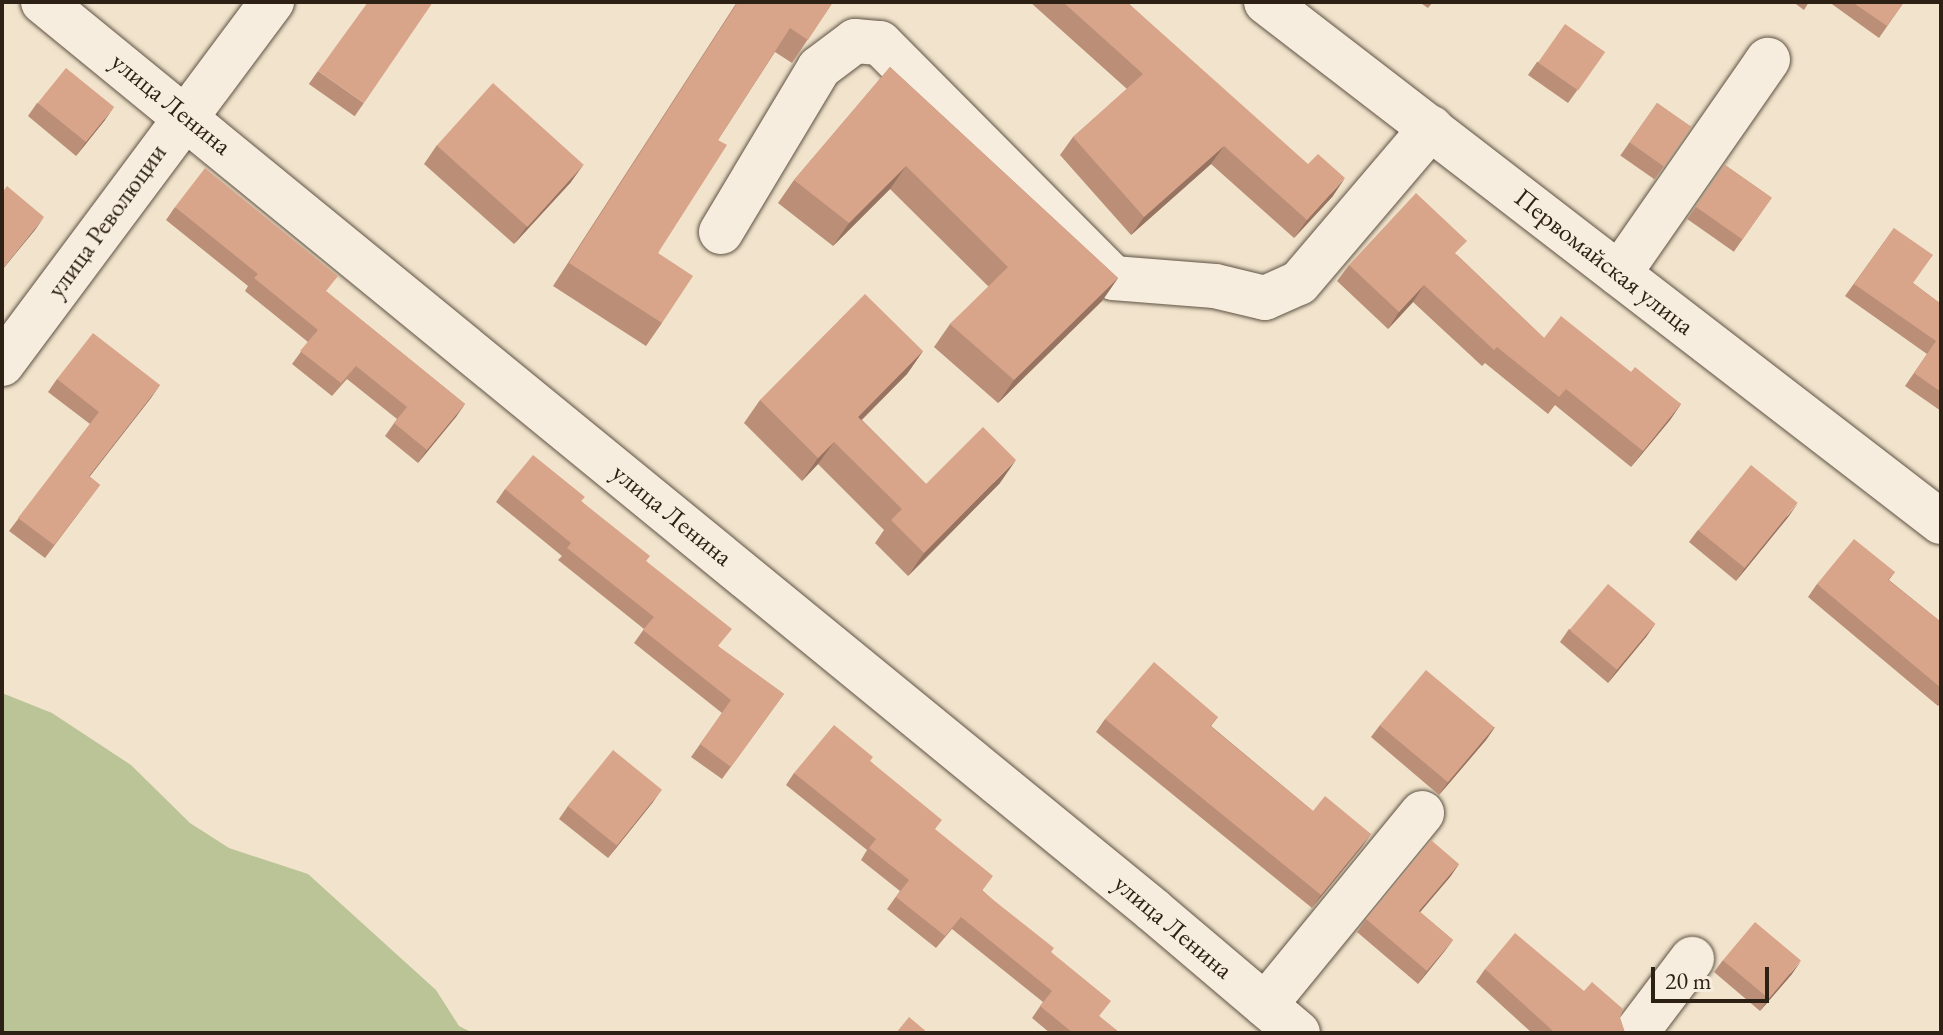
<!DOCTYPE html>
<meta charset="utf-8">
<style>
body{margin:0}
#map{position:relative;width:1943px;height:1035px;overflow:hidden;background:#f2e4cc;font-family:"EB Garamond",serif}
div>[style]{position:absolute}
.green>*{inset:0;background:#bbc497}
.roads{filter:drop-shadow(0 0 2px #5e5244) drop-shadow(0 0 2px #5e5244)}
.minor>*{height:44px;margin:-22px;padding:0 22px;transform-origin:22px;border-radius:22px;background:#f7edde}
.wall>*{inset:0;background:#ba8e77;transform-origin:0 0}
.shaded-wall>*{inset:0;background:#977461}
.building>*{inset:0;background:#d8a58a;transform-origin:0 0}
span{translate:-50% -50%;white-space:nowrap;text-align:center;line-height:1.15;-webkit-text-stroke:8px #f7edde;paint-order:stroke}
.street-label{font-size:26px;color:#2d2116}
.frame{position:absolute;inset:0;border:4px solid #2d2116;pointer-events:none}
.scale{position:absolute;left:1651px;top:967px;width:118px;height:36px;box-sizing:border-box;border:4px solid #2d2116;border-top:0;padding-left:10px;font-size:24px;line-height:28px;white-space:nowrap;color:#2d2116;-webkit-text-stroke:6px #f7edde;paint-order:stroke}
</style>
<div id="map">
<div class="green">
<i style="clip-path:polygon(2px 693px,52px 713px,131px 765px,190px 823px,229px 848px,308px 874px,436px 990px,459px 1026px,473px 1033px,2px 1033px)"></i>
</div>
<div class="roads">
<div class="minor">
<i style="left:43px;top:2px;width:1434px;rotate:39.28deg"></i>
<i style="left:1153px;top:910px;width:190px;rotate:40.3deg"></i>
<i style="left:1266px;top:2px;width:852px;rotate:37.61deg"></i>
<i style="left:721px;top:232px;width:191px;rotate:-59.1deg"></i>
<i style="left:819px;top:68px;width:45px;rotate:-36.9deg"></i>
<i style="left:855px;top:41px;width:25px;rotate:5deg"></i>
<i style="left:880px;top:43px;width:331px;rotate:45.2deg"></i>
<i style="left:1113px;top:278px;width:102px;rotate:4.5deg"></i>
<i style="left:1215px;top:286px;width:51px;rotate:13.5deg"></i>
<i style="left:1265px;top:298px;width:37px;rotate:-24deg"></i>
<i style="left:1299px;top:283px;width:204px;rotate:-49.6deg"></i>
<i style="left:1619px;top:274px;width:261px;rotate:-55.2deg"></i>
<i style="left:2px;top:364px;width:452px;rotate:-53.3deg"></i>
<i style="left:1265px;top:1005px;width:248px;rotate:-50.7deg"></i>
<i style="left:1636px;top:1033px;width:93px;rotate:-52.9deg"></i>
</div>
</div>
<div class="wall">
<i style="clip-path:polygon(737px 2px,833px 2px,792px 63px,775px 52px,718px 140px,658px 253px,662px 323px,646px 346px,553px 286px)"></i>
<i style="clip-path:polygon(1030px 2px,1127px 2px,1333px 196px,1294px 238px,1211px 164px,1131px 235px,1060px 155px,1073px 137px,1127px 89px)"></i>
<i style="clip-path:polygon(1419px 2px,1433px 2px,1428px 8px)"></i>
<i style="clip-path:polygon(1793px 2px,1809px 2px,1804px 10px)"></i>
<i style="clip-path:polygon(1829px 2px,1904px 2px,1879px 38px)"></i>
<i style="clip-path:polygon(1605px 52px,1568px 103px,1528px 75px,1537px 62px)"></i>
<i style="clip-path:polygon(890px 67px,1118px 278px,1102px 301px,998px 403px,934px 347px,950px 324px,989px 287px,890px 189px,833px 246px,778px 203px,794px 180px)"></i>
<i style="left:318px;top:71px;width:56px;height:16px;rotate:35deg"></i>
<i style="clip-path:polygon(37px 103px,105px 120px,76px 156px,28px 116px)"></i>
<i style="left:1657px;top:103px;width:42px;height:64px;rotate:35deg"></i>
<i style="clip-path:polygon(437px 145px,571px 182px,514px 244px,424px 164px)"></i>
<i style="left:1725px;top:165px;width:57px;height:66px;rotate:35deg"></i>
<i style="clip-path:polygon(175px 207px,327px 292px,465px 404px,418px 463px,385px 436px,397px 419px,347px 379px,332px 396px,292px 364px,308px 342px,245px 291px,248px 286px,166px 220px)"></i>
<i style="clip-path:polygon(1894px 228px,1913px 283px,1941px 304px,1941px 411px,1905px 386px,1927px 354px,1845px 296px)"></i>
<i style="clip-path:polygon(1457px 255px,1544px 338px,1631px 372px,1681px 404px,1670px 420px,1631px 467px,1555px 405px,1548px 414px,1485px 363px,1482px 366px,1413px 302px,1388px 329px,1337px 281px,1349px 265px)"></i>
<i style="clip-path:polygon(923px 351px,907px 374px,862px 420px,926px 484px,1000px 483px,908px 576px,875px 543px,884px 530px,818px 464px,802px 481px,744px 423px,760px 400px)"></i>
<i style="clip-path:polygon(57px 379px,160px 385px,89px 476px,100px 485px,45px 558px,9px 531px,90px 424px,48px 392px)"></i>
<i style="clip-path:polygon(505px 489px,581px 501px,646px 561px,719px 647px,784px 694px,722px 779px,691px 757px,722px 713px,634px 643px,644px 629px,558px 560px,562px 556px,496px 502px)"></i>
<i style="clip-path:polygon(1789px 516px,1736px 581px,1689px 542px,1698px 530px)"></i>
<i style="clip-path:polygon(1895px 572px,1889px 580px,1941px 622px,1941px 703px,1938px 706px,1808px 597px,1817px 584px)"></i>
<i style="clip-path:polygon(1655px 624px,1646px 637px,1608px 683px,1560px 642px,1569px 629px)"></i>
<i style="clip-path:polygon(1218px 717px,1211px 726px,1313px 811px,1371px 834px,1312px 908px,1096px 732px,1105px 719px)"></i>
<i style="clip-path:polygon(1380px 725px,1495px 727px,1486px 740px,1439px 795px,1371px 737px)"></i>
<i style="clip-path:polygon(870px 761px,935px 830px,983px 891px,1051px 952px,1100px 1017px,1120px 1033px,1050px 1033px,1032px 1018px,1043px 1002px,952px 929px,936px 948px,887px 909px,900px 891px,861px 860px,867px 850px,786px 785px,794px 773px)"></i>
<i style="clip-path:polygon(653px 802px,608px 858px,559px 819px,568px 806px)"></i>
<i style="clip-path:polygon(1459px 864px,1450px 877px,1420px 912px,1453px 940px,1418px 984px,1357px 932px,1366px 919px)"></i>
<i style="clip-path:polygon(1723px 960px,1792px 974px,1760px 1011px,1714px 972px)"></i>
<i style="clip-path:polygon(1485px 969px,1584px 991px,1620px 1018px,1625px 1033px,1532px 1033px,1476px 982px)"></i>
</div>
<div class="shaded-wall">
<i style="clip-path:polygon(114px 107px,105px 120px,76px 156px,85px 143px)"></i>
<i style="clip-path:polygon(1224px 146px,1211px 164px,1131px 235px,1144px 217px)"></i>
<i style="clip-path:polygon(584px 164px,571px 182px,514px 244px,527px 226px)"></i>
<i style="clip-path:polygon(906px 166px,890px 189px,833px 246px,849px 223px)"></i>
<i style="clip-path:polygon(1345px 178px,1333px 196px,1294px 238px,1307px 220px)"></i>
<i style="clip-path:polygon(44px 217px,35px 230px,2px 270px,2px 269px)"></i>
<i style="clip-path:polygon(1118px 278px,1102px 301px,998px 403px,1014px 380px)"></i>
<i style="clip-path:polygon(1424px 285px,1413px 302px,1388px 329px,1399px 312px)"></i>
<i style="clip-path:polygon(923px 351px,907px 374px,842px 439px,858px 417px)"></i>
<i style="clip-path:polygon(160px 385px,151px 398px,80px 489px,89px 476px)"></i>
<i style="clip-path:polygon(465px 404px,456px 417px,418px 463px,427px 450px)"></i>
<i style="clip-path:polygon(1681px 404px,1670px 420px,1631px 467px,1643px 451px)"></i>
<i style="clip-path:polygon(834px 442px,818px 464px,802px 481px,818px 458px)"></i>
<i style="clip-path:polygon(1016px 460px,1000px 483px,908px 576px,924px 553px)"></i>
<i style="clip-path:polygon(1798px 503px,1789px 516px,1736px 581px,1745px 568px)"></i>
<i style="clip-path:polygon(1655px 624px,1646px 637px,1608px 683px,1617px 670px)"></i>
<i style="clip-path:polygon(1495px 727px,1486px 740px,1439px 795px,1448px 782px)"></i>
<i style="clip-path:polygon(662px 789px,653px 802px,608px 858px,617px 846px)"></i>
<i style="clip-path:polygon(1371px 834px,1362px 847px,1312px 908px,1321px 895px)"></i>
<i style="clip-path:polygon(1459px 864px,1450px 877px,1410px 924px,1419px 911px)"></i>
<i style="clip-path:polygon(1453px 940px,1444px 952px,1418px 984px,1427px 971px)"></i>
<i style="clip-path:polygon(1801px 961px,1792px 974px,1760px 1011px,1769px 998px)"></i>
</div>
<div class="building">
<i style="clip-path:polygon(368px 2px,433px 2px,364px 103px,318px 71px)"></i>
<i style="clip-path:polygon(738px 2px,833px 2px,808px 40px,790px 28px,718px 140px,727px 145px,658px 253px,693px 276px,662px 323px,569px 263px)"></i>
<i style="clip-path:polygon(1063px 2px,1127px 2px,1308px 164px,1318px 154px,1345px 178px,1307px 220px,1224px 146px,1144px 217px,1073px 137px,1143px 74px)"></i>
<i style="clip-path:polygon(1852px 2px,1904px 2px,1887px 26px)"></i>
<i style="left:1565px;top:24px;width:49px;height:47px;rotate:35deg"></i>
<i style="clip-path:polygon(890px 67px,1118px 278px,1014px 380px,950px 324px,1008px 267px,906px 166px,849px 223px,794px 180px)"></i>
<i style="left:66px;top:68px;width:62px;height:45px;rotate:39deg"></i>
<i style="left:493px;top:83px;width:122px;height:84px;rotate:42deg"></i>
<i style="left:1657px;top:103px;width:42px;height:48px;rotate:35deg"></i>
<i style="left:1725px;top:165px;width:57px;height:51px;rotate:35deg"></i>
<i style="clip-path:polygon(205px 168px,338px 276px,326px 291px,465px 404px,427px 450px,394px 423px,407px 407px,356px 366px,341px 383px,300px 351px,318px 330px,254px 278px,258px 274px,175px 207px)"></i>
<i style="clip-path:polygon(7px 186px,44px 217px,2px 269px,2px 193px)"></i>
<i style="clip-path:polygon(1416px 193px,1467px 241px,1455px 253px,1544px 338px,1561px 316px,1631px 372px,1635px 367px,1681px 404px,1643px 451px,1566px 389px,1559px 397px,1497px 347px,1494px 350px,1424px 285px,1399px 312px,1349px 265px)"></i>
<i style="clip-path:polygon(1894px 228px,1933px 255px,1913px 283px,1941px 304px,1941px 392px,1914px 373px,1936px 341px,1854px 284px)"></i>
<i style="clip-path:polygon(865px 294px,923px 351px,858px 417px,926px 484px,983px 427px,1016px 460px,924px 553px,891px 520px,902px 509px,834px 442px,818px 458px,760px 400px)"></i>
<i style="clip-path:polygon(93px 333px,160px 385px,89px 476px,100px 485px,54px 545px,18px 518px,99px 412px,57px 379px)"></i>
<i style="clip-path:polygon(533px 455px,585px 497px,581px 501px,650px 556px,646px 561px,732px 629px,718px 646px,784px 694px,731px 767px,700px 744px,731px 700px,643px 630px,654px 617px,567px 548px,571px 543px,505px 489px)"></i>
<i style="left:1751px;top:465px;width:60px;height:84px;rotate:39deg"></i>
<i style="clip-path:polygon(1854px 539px,1895px 572px,1888px 580px,1941px 622px,1941px 688px,1817px 584px)"></i>
<i style="left:1608px;top:584px;width:62px;height:60px;rotate:40deg"></i>
<i style="clip-path:polygon(1154px 662px,1218px 717px,1210px 726px,1313px 811px,1325px 796px,1371px 834px,1321px 895px,1105px 719px)"></i>
<i style="left:1426px;top:670px;width:89px;height:72px;rotate:40deg"></i>
<i style="clip-path:polygon(834px 725px,873px 757px,870px 761px,942px 820px,935px 829px,993px 876px,982px 891px,1054px 948px,1051px 952px,1111px 1001px,1099px 1016px,1120px 1033px,1073px 1033px,1040px 1006px,1052px 991px,961px 917px,945px 936px,896px 897px,909px 880px,869px 848px,876px 839px,794px 773px)"></i>
<i style="left:613px;top:750px;width:63px;height:72px;rotate:39deg"></i>
<i style="clip-path:polygon(1431px 840px,1459px 864px,1419px 911px,1453px 940px,1427px 971px,1366px 919px)"></i>
<i style="left:1755px;top:922px;width:60px;height:50px;rotate:40deg"></i>
<i style="clip-path:polygon(1515px 933px,1584px 991px,1592px 982px,1623px 1009px,1620px 1018px,1625px 1033px,1555px 1033px,1485px 969px)"></i>
<i style="clip-path:polygon(909px 1017px,928px 1033px,896px 1033px)"></i>
</div>
<div class="street-label">
<span style="left:171px;top:104px;rotate:39deg">улица Ленина</span>
<span style="left:107px;top:221px;rotate:-54deg">улица Революции</span>
<span style="left:1604px;top:262px;rotate:38deg">Первомайская улица</span>
<span style="left:672px;top:515px;rotate:39deg">улица Ленина</span>
<span style="left:1173px;top:927px;rotate:40deg">улица Ленина</span>
</div>
<div class="frame"></div>
<div class="scale">20 m</div>
</div>
